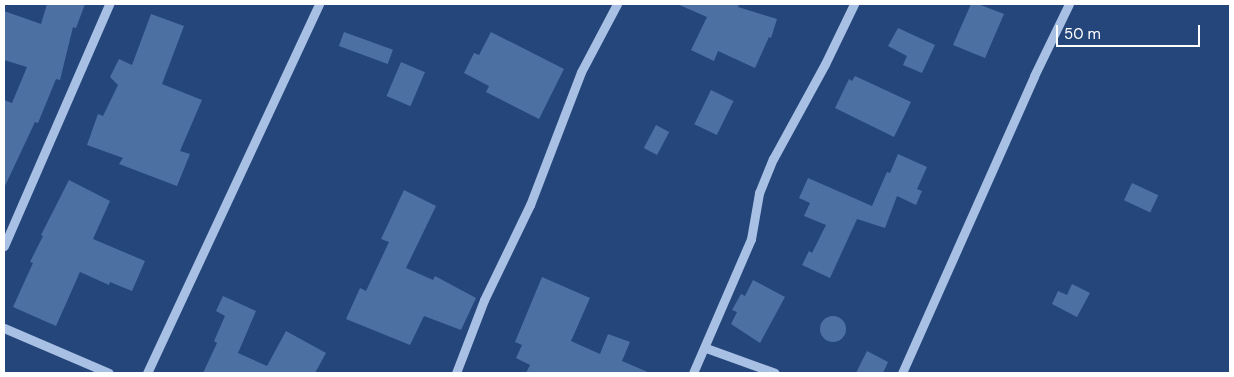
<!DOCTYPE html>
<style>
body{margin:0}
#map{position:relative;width:1234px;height:377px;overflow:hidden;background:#25467a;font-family:"DM Sans",sans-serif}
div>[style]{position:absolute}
.building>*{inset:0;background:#4d70a3;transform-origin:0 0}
.round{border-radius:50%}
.minor>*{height:9px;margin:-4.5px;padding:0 4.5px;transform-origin:4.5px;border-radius:4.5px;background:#a8c0e4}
span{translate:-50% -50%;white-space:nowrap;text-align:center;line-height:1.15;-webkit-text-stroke:5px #25467a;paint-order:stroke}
.frame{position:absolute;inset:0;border:5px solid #fff;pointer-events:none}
.scale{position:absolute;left:1056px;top:25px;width:144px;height:22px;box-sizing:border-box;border:2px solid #fff;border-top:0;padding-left:6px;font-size:15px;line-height:18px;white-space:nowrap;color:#fff;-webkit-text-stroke:4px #25467a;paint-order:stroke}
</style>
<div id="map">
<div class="building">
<i style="clip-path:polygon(47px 4px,85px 4px,76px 28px,73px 27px,60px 80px,56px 79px,38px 123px,35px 122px,4px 188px,4px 100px,12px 103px,27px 67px,4px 60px,4px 11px,41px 24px)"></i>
<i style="clip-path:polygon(677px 4px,739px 4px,738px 7px,777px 19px,771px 38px,769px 37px,755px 68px,718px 51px,714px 61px,691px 50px,707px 17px)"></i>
<i style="clip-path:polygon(971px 4px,978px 4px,1004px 14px,985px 58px,953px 45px)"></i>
<i style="clip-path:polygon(151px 14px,184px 26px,162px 84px,202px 100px,180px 151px,190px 154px,177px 186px,119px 164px,123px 158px,87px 145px,98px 114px,103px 116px,118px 85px,110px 77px,119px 59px,132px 65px)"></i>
<i style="clip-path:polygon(898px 28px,935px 45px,922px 73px,903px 65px,907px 56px,888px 46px)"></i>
<i style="left:344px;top:32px;width:52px;height:15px;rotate:20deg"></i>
<i style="clip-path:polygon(491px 32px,564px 69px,539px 119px,486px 92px,489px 86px,464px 73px,474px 53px,479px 55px)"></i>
<i style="left:401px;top:62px;width:26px;height:37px;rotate:23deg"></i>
<i style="clip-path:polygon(855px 76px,911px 102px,894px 137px,835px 108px,849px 79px,852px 81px)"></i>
<i style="left:711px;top:90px;width:25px;height:38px;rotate:26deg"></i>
<i style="left:656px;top:125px;width:15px;height:26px;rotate:28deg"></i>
<i style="clip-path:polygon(898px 154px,927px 167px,917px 189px,922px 191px,916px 205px,897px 196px,885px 228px,857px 219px,830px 278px,802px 265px,809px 251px,812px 253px,826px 225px,804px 216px,810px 203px,799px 198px,808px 178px,872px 206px,887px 172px,890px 173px)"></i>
<i style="clip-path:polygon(69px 180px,110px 201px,93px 239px,145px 261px,132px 291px,110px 282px,109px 285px,80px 272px,56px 326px,13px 307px,33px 263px,30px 262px,43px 236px,41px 235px)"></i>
<i style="left:1132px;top:183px;width:29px;height:19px;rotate:25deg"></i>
<i style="clip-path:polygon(404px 190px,436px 206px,406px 268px,433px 280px,435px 276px,476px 298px,461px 330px,424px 316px,410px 345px,346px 319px,360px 288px,366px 291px,389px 242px,381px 239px)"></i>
<i style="clip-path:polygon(542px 277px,590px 298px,571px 341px,600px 354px,608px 334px,630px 342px,622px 361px,650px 373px,526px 373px,530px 365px,516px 358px,522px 345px,515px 342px)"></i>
<i style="clip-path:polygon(753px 280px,785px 297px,760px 343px,731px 324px,737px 312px,732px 310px,741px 294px,745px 296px)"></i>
<i style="clip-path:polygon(1072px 284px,1090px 293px,1077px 317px,1052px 304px,1058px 291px,1067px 295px)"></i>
<i style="clip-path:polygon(223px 296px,256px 311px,238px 353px,267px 366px,286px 331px,326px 353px,315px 373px,203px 373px,217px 343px,214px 341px,225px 316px,216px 311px)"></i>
<i class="round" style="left:820px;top:316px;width:26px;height:26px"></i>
<i style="clip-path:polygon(867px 351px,888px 362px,883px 373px,856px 373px)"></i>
</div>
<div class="minor">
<i style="left:4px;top:246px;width:264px;rotate:-66.5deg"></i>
<i style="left:4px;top:328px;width:114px;rotate:23.2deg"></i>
<i style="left:706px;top:348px;width:73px;rotate:19.9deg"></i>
<i style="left:147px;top:373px;width:407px;rotate:-65deg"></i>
<i style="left:456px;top:373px;width:78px;rotate:-69deg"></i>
<i style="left:484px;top:300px;width:106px;rotate:-64.2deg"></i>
<i style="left:530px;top:205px;width:142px;rotate:-69deg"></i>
<i style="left:581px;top:72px;width:77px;rotate:-62.1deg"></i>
<i style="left:693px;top:373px;width:146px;rotate:-66.6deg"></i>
<i style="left:751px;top:239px;width:47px;rotate:-80.1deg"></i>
<i style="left:759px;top:193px;width:37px;rotate:-68deg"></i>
<i style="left:773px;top:159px;width:108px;rotate:-61.3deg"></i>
<i style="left:825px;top:64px;width:67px;rotate:-64.2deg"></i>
<i style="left:902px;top:373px;width:325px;rotate:-66deg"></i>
<i style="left:1034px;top:76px;width:80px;rotate:-64.1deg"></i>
</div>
<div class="frame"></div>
<div class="scale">50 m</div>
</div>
